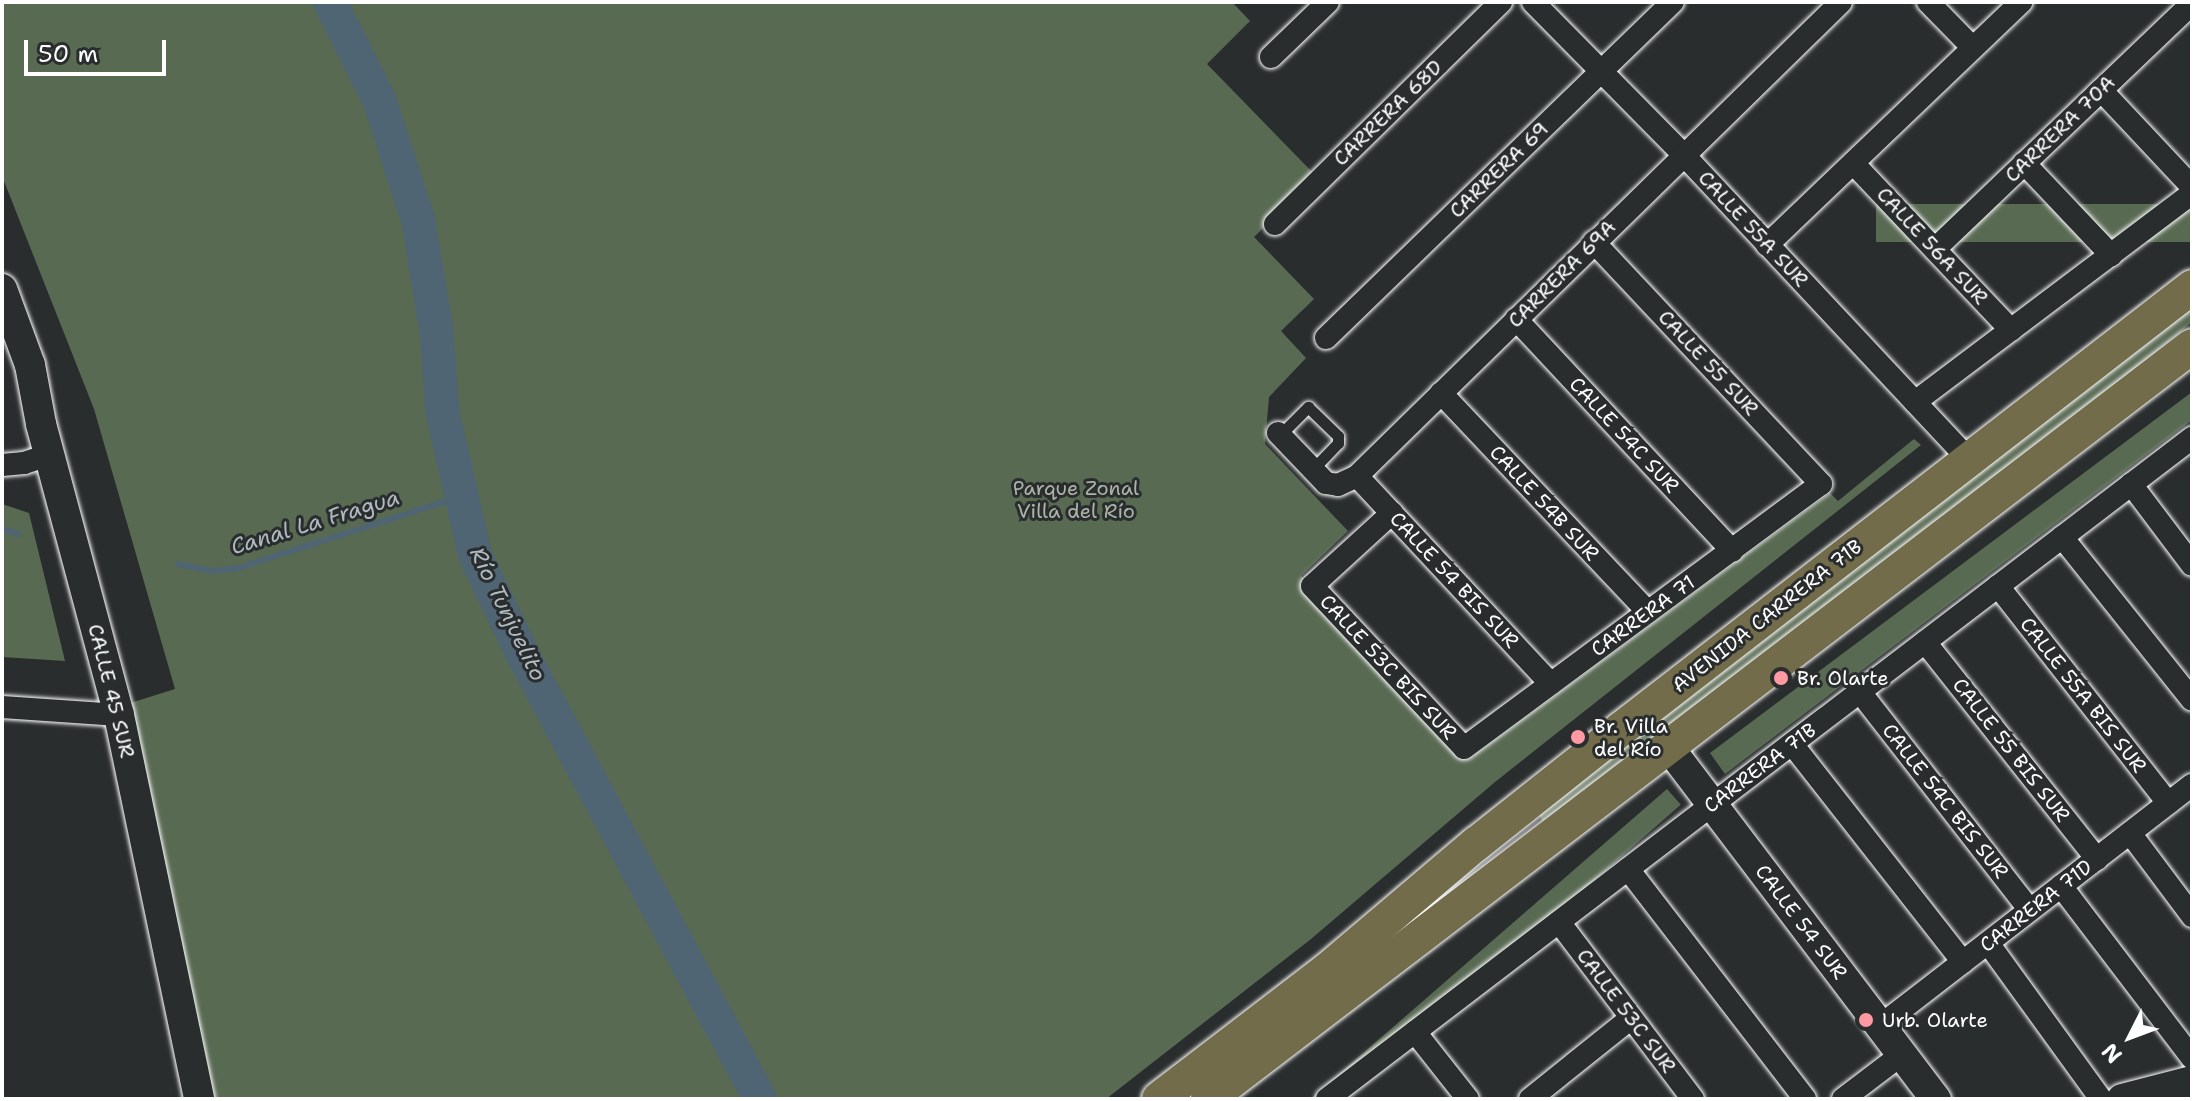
<!DOCTYPE html>
<meta charset="utf-8">
<style>
body{margin:0}
#map{position:relative;width:2194px;height:1101px;overflow:hidden;background:#2a2d2e;font-family:"Shantell Sans",sans-serif}
div>[style]{position:absolute}
.green>*{inset:0;background:#596a53;transform-origin:0 0}
.stream>*{height:6px;margin:-3px;padding:0 3px;transform-origin:3px;border-radius:3px;background:#4f6573}
.river>*{height:34px;margin:-17px;padding:0 17px;transform-origin:17px;border-radius:17px;background:#4f6573}
.roads{filter:drop-shadow(0 0 2px #fff) drop-shadow(0 0 2px #fff)}
.lane>*{height:11px;margin:-5.5px;padding:0 5.5px;transform-origin:5.5px;border-radius:5.5px;background:#2a2d2e}
.street>*{height:22px;margin:-11px;padding:0 11px;transform-origin:11px;border-radius:11px;background:#2a2d2e}
.secondary>*{height:30px;margin:-15px;padding:0 15px;transform-origin:15px;border-radius:15px;background:#2a2d2e}
.primary>*{height:34px;margin:-17px;padding:0 17px;transform-origin:17px;border-radius:17px;background:#736c4b}
.dots>*{width:22px;height:22px;translate:-50% -50%;box-sizing:border-box;border:4px solid #2a2d2e;border-radius:50%}
span{translate:-50% -50%;white-space:nowrap;text-align:center;line-height:1.15;-webkit-text-stroke:6px #2a2d2e;paint-order:stroke}
.street-label{font-size:20px;color:#fff}
.park-label{font-size:20px;color:#acb4a9}
.poi-label{font-size:20px;color:#fff}
.left{translate:0 -50%;text-align:left}
.water-label{font-size:22px;color:#b0bac0;font-style:italic}
.frame{position:absolute;inset:0;border:4px solid #fff;pointer-events:none}
.north{position:absolute;left:2090px;top:997px;width:80px;height:80px;-webkit-text-stroke:6px #2a2d2e;paint-order:stroke;rotate:228deg;font-size:22px;font-weight:700;line-height:32px;text-align:center;color:#fff}
.north::after{content:'';display:block;margin:auto;width:28px;height:36px;background:#fff;clip-path:polygon(50% 0,100% 100%,50% 72%,0 100%)}
.scale{position:absolute;left:24px;top:40px;width:142px;height:36px;box-sizing:border-box;border:4px solid #fff;border-top:0;padding-left:10px;font-size:24px;line-height:28px;white-space:nowrap;color:#fff;-webkit-text-stroke:6px #2a2d2e;paint-order:stroke}
</style>
<div id="map">
<div class="green">
<i style="clip-path:polygon(2px 2px,1232px 2px,1250px 21px,1207px 64px,1316px 176px,1254px 237px,1314px 299px,1281px 331px,1306px 358px,1269px 397px,1265px 444px,1348px 531px,1301px 576px,1472px 757px,1830px 493px,1838px 501px,1914px 439px,1921px 445px,1495px 782px,1311px 939px,1106px 1099px,208px 1099px,124px 705px,175px 689px,94px 409px,2px 176px)"></i>
<i style="left:2192px;top:204px;width:38px;height:316px;rotate:90deg"></i>
<i style="clip-path:polygon(2192px 303px,2192px 322px,2127px 376px,1544px 823px,1536px 811px)"></i>
<i style="clip-path:polygon(2192px 392px,2192px 420px,1725px 774px,1710px 753px)"></i>
<i style="clip-path:polygon(2px 504px,29px 513px,65px 661px,2px 657px)"></i>
<i style="left:1667px;top:789px;width:21px;height:504px;rotate:49deg"></i>
</div>
<div class="stream">
<i style="left:2px;top:529px;width:17px;rotate:17deg"></i>
<i style="left:178px;top:564px;width:33px;rotate:12deg"></i>
<i style="left:210px;top:571px;width:25px;rotate:-5deg"></i>
<i style="left:235px;top:569px;width:235px;rotate:-17.8deg"></i>
</div>
<div class="river">
<i style="left:330px;top:2px;width:112px;rotate:63.4deg"></i>
<i style="left:380px;top:102px;width:124px;rotate:72.1deg"></i>
<i style="left:418px;top:220px;width:109px;rotate:80.5deg"></i>
<i style="left:436px;top:327px;width:88px;rotate:85.5deg"></i>
<i style="left:443px;top:415px;width:144px;rotate:77.1deg"></i>
<i style="left:475px;top:555px;width:111px;rotate:64.4deg"></i>
<i style="left:523px;top:655px;width:503px;rotate:61.91deg"></i>
</div>
<div class="roads">
<div class="lane">
<i style="left:1280px;top:435px;width:40px;rotate:-45deg"></i>
<i style="left:1308px;top:407px;width:42px;rotate:44deg"></i>
<i style="left:1338px;top:436px;width:7px;rotate:90deg"></i>
<i style="left:1338px;top:443px;width:37px;rotate:134deg"></i>
</div>
<div class="street">
<i style="left:1533px;top:2px;width:214px;rotate:45.4deg"></i>
<i style="left:1683px;top:154px;width:417px;rotate:46.9deg"></i>
<i style="left:1928px;top:2px;width:64px;rotate:45.6deg"></i>
<i style="left:1271px;top:57px;width:79px;rotate:-44deg"></i>
<i style="left:2101px;top:90px;width:133px;rotate:46.8deg"></i>
<i style="left:1853px;top:163px;width:230px;rotate:46.6deg"></i>
<i style="left:2024px;top:163px;width:127px;rotate:46.6deg"></i>
<i style="left:1275px;top:224px;width:317px;rotate:-44.5deg"></i>
<i style="left:1767px;top:245px;width:352px;rotate:-43.7deg"></i>
<i style="left:1935px;top:249px;width:346px;rotate:-43.7deg"></i>
<i style="left:1516px;top:319px;width:317px;rotate:47deg"></i>
<i style="left:1326px;top:338px;width:483px;rotate:-44.1deg"></i>
<i style="left:1441px;top:393px;width:301px;rotate:46.6deg"></i>
<i style="left:1915px;top:402px;width:347px;rotate:-37deg"></i>
<i style="left:1278px;top:433px;width:69px;rotate:46.2deg"></i>
<i style="left:1326px;top:483px;width:12px;rotate:9deg"></i>
<i style="left:1338px;top:485px;width:21px;rotate:-25deg"></i>
<i style="left:1357px;top:476px;width:677px;rotate:-44.4deg"></i>
<i style="left:2px;top:465px;width:22px;rotate:-5deg"></i>
<i style="left:24px;top:463px;width:26px;rotate:-18deg"></i>
<i style="left:1357px;top:476px;width:284px;rotate:47deg"></i>
<i style="left:2131px;top:484px;width:101px;rotate:53deg"></i>
<i style="left:1392px;top:513px;width:108px;rotate:137.6deg"></i>
<i style="left:1312px;top:586px;width:222px;rotate:46.8deg"></i>
<i style="left:1464px;top:748px;width:444px;rotate:-36.5deg"></i>
<i style="left:1821px;top:484px;width:332px;rotate:-133.2deg"></i>
<i style="left:2062px;top:537px;width:208px;rotate:51.4deg"></i>
<i style="left:1998px;top:586px;width:276px;rotate:51.9deg"></i>
<i style="left:1925px;top:642px;width:277px;rotate:51.6deg"></i>
<i style="left:1860px;top:692px;width:276px;rotate:52.1deg"></i>
<i style="left:2px;top:707px;width:117px;rotate:3.9deg"></i>
<i style="left:1792px;top:744px;width:277px;rotate:51.9deg"></i>
<i style="left:2130px;top:833px;width:104px;rotate:53.2deg"></i>
<i style="left:1628px;top:869px;width:290px;rotate:52.4deg"></i>
<i style="left:2061px;top:886px;width:216px;rotate:52.7deg"></i>
<i style="left:1559px;top:922px;width:222px;rotate:52.9deg"></i>
<i style="left:1988px;top:943px;width:193px;rotate:54.1deg"></i>
<i style="left:1880px;top:1026px;width:394px;rotate:-37.7deg"></i>
<i style="left:1415px;top:1032px;width:85px;rotate:51.7deg"></i>
<i style="left:1327px;top:1099px;width:1089px;rotate:-37.39deg"></i>
<i style="left:1530px;top:1099px;width:129px;rotate:-38.7deg"></i>
<i style="left:1843px;top:1099px;width:74px;rotate:-37.3deg"></i>
</div>
<div class="secondary">
<i style="left:2px;top:289px;width:81px;rotate:69.8deg"></i>
<i style="left:30px;top:365px;width:60px;rotate:79.4deg"></i>
<i style="left:41px;top:424px;width:301px;rotate:75deg"></i>
<i style="left:119px;top:715px;width:392px;rotate:78.2deg"></i>
<i style="left:1667px;top:745px;width:445px;rotate:52.8deg"></i>
<i style="left:2122px;top:1099px;width:72px;rotate:-14.4deg"></i>
</div>
<div class="primary">
<i style="left:1159px;top:1099px;width:210px;rotate:-37.5deg"></i>
<i style="left:1326px;top:971px;width:197px;rotate:-40.3deg"></i>
<i style="left:1476px;top:844px;width:185px;rotate:-38.4deg"></i>
<i style="left:1621px;top:729px;width:722px;rotate:-37.74deg"></i>
<i style="left:1208px;top:1099px;width:1239px;rotate:-37.42deg"></i>
</div>
</div>
<div class="dots">
<i style="left:1781px;top:678px;background:#ff9aa2"></i>
<i style="left:1578px;top:737px;background:#ff9aa2"></i>
<i style="left:1866px;top:1020px;background:#ff9aa2"></i>
</div>
<div class="street-label">
<span style="left:1388px;top:113px;rotate:-44deg">CARRERA 68D</span>
<span style="left:2060px;top:129px;rotate:-44deg">CARRERA 70A</span>
<span style="left:1499px;top:170px;rotate:-44deg">CARRERA 69</span>
<span style="left:1753px;top:229px;rotate:47deg">CALLE 55A SUR</span>
<span style="left:1932px;top:246px;rotate:47deg">CALLE 56A SUR</span>
<span style="left:1562px;top:274px;rotate:-45deg">CARRERA 69A</span>
<span style="left:1708px;top:363px;rotate:47deg">CALLE 55 SUR</span>
<span style="left:1624px;top:435px;rotate:47deg">CALLE 54C SUR</span>
<span style="left:1544px;top:503px;rotate:47deg">CALLE 54B SUR</span>
<span style="left:1454px;top:580px;rotate:47deg">CALLE 54 BIS SUR</span>
<span style="left:1643px;top:616px;rotate:-36deg">CARRERA 71</span>
<span style="left:1767px;top:616px;rotate:-38deg">AVENIDA CARRERA 71B</span>
<span style="left:1388px;top:667px;rotate:47deg">CALLE 53C BIS SUR</span>
<span style="left:111px;top:691px;rotate:76deg">CALLE 45 SUR</span>
<span style="left:2083px;top:695px;rotate:52deg">CALLE 55A BIS SUR</span>
<span style="left:2011px;top:750px;rotate:52deg">CALLE 55 BIS SUR</span>
<span style="left:1760px;top:768px;rotate:-37deg">CARRERA 71B</span>
<span style="left:1945px;top:801px;rotate:52deg">CALLE 54C BIS SUR</span>
<span style="left:2036px;top:906px;rotate:-38deg">CARRERA 71D</span>
<span style="left:1801px;top:922px;rotate:53deg">CALLE 54 SUR</span>
<span style="left:1626px;top:1011px;rotate:53deg">CALLE 53C SUR</span>
</div>
<div class="park-label">
<span style="left:1076px;top:500px">Parque Zonal<br>Villa del Río</span>
</div>
<div class="poi-label">
<span class="left" style="left:1797px;top:678px">Br. Olarte</span>
<span class="left" style="left:1594px;top:738px">Br. Villa<br>del Río</span>
<span class="left" style="left:1882px;top:1020px">Urb. Olarte</span>
</div>
<div class="water-label">
<span style="left:315px;top:522px;rotate:-17deg">Canal La Fragua</span>
<span style="left:508px;top:614px;rotate:64deg">Río Tunjuelito</span>
</div>
<div class="frame"></div>
<div class="north">N</div>
<div class="scale">50 m</div>
</div>
